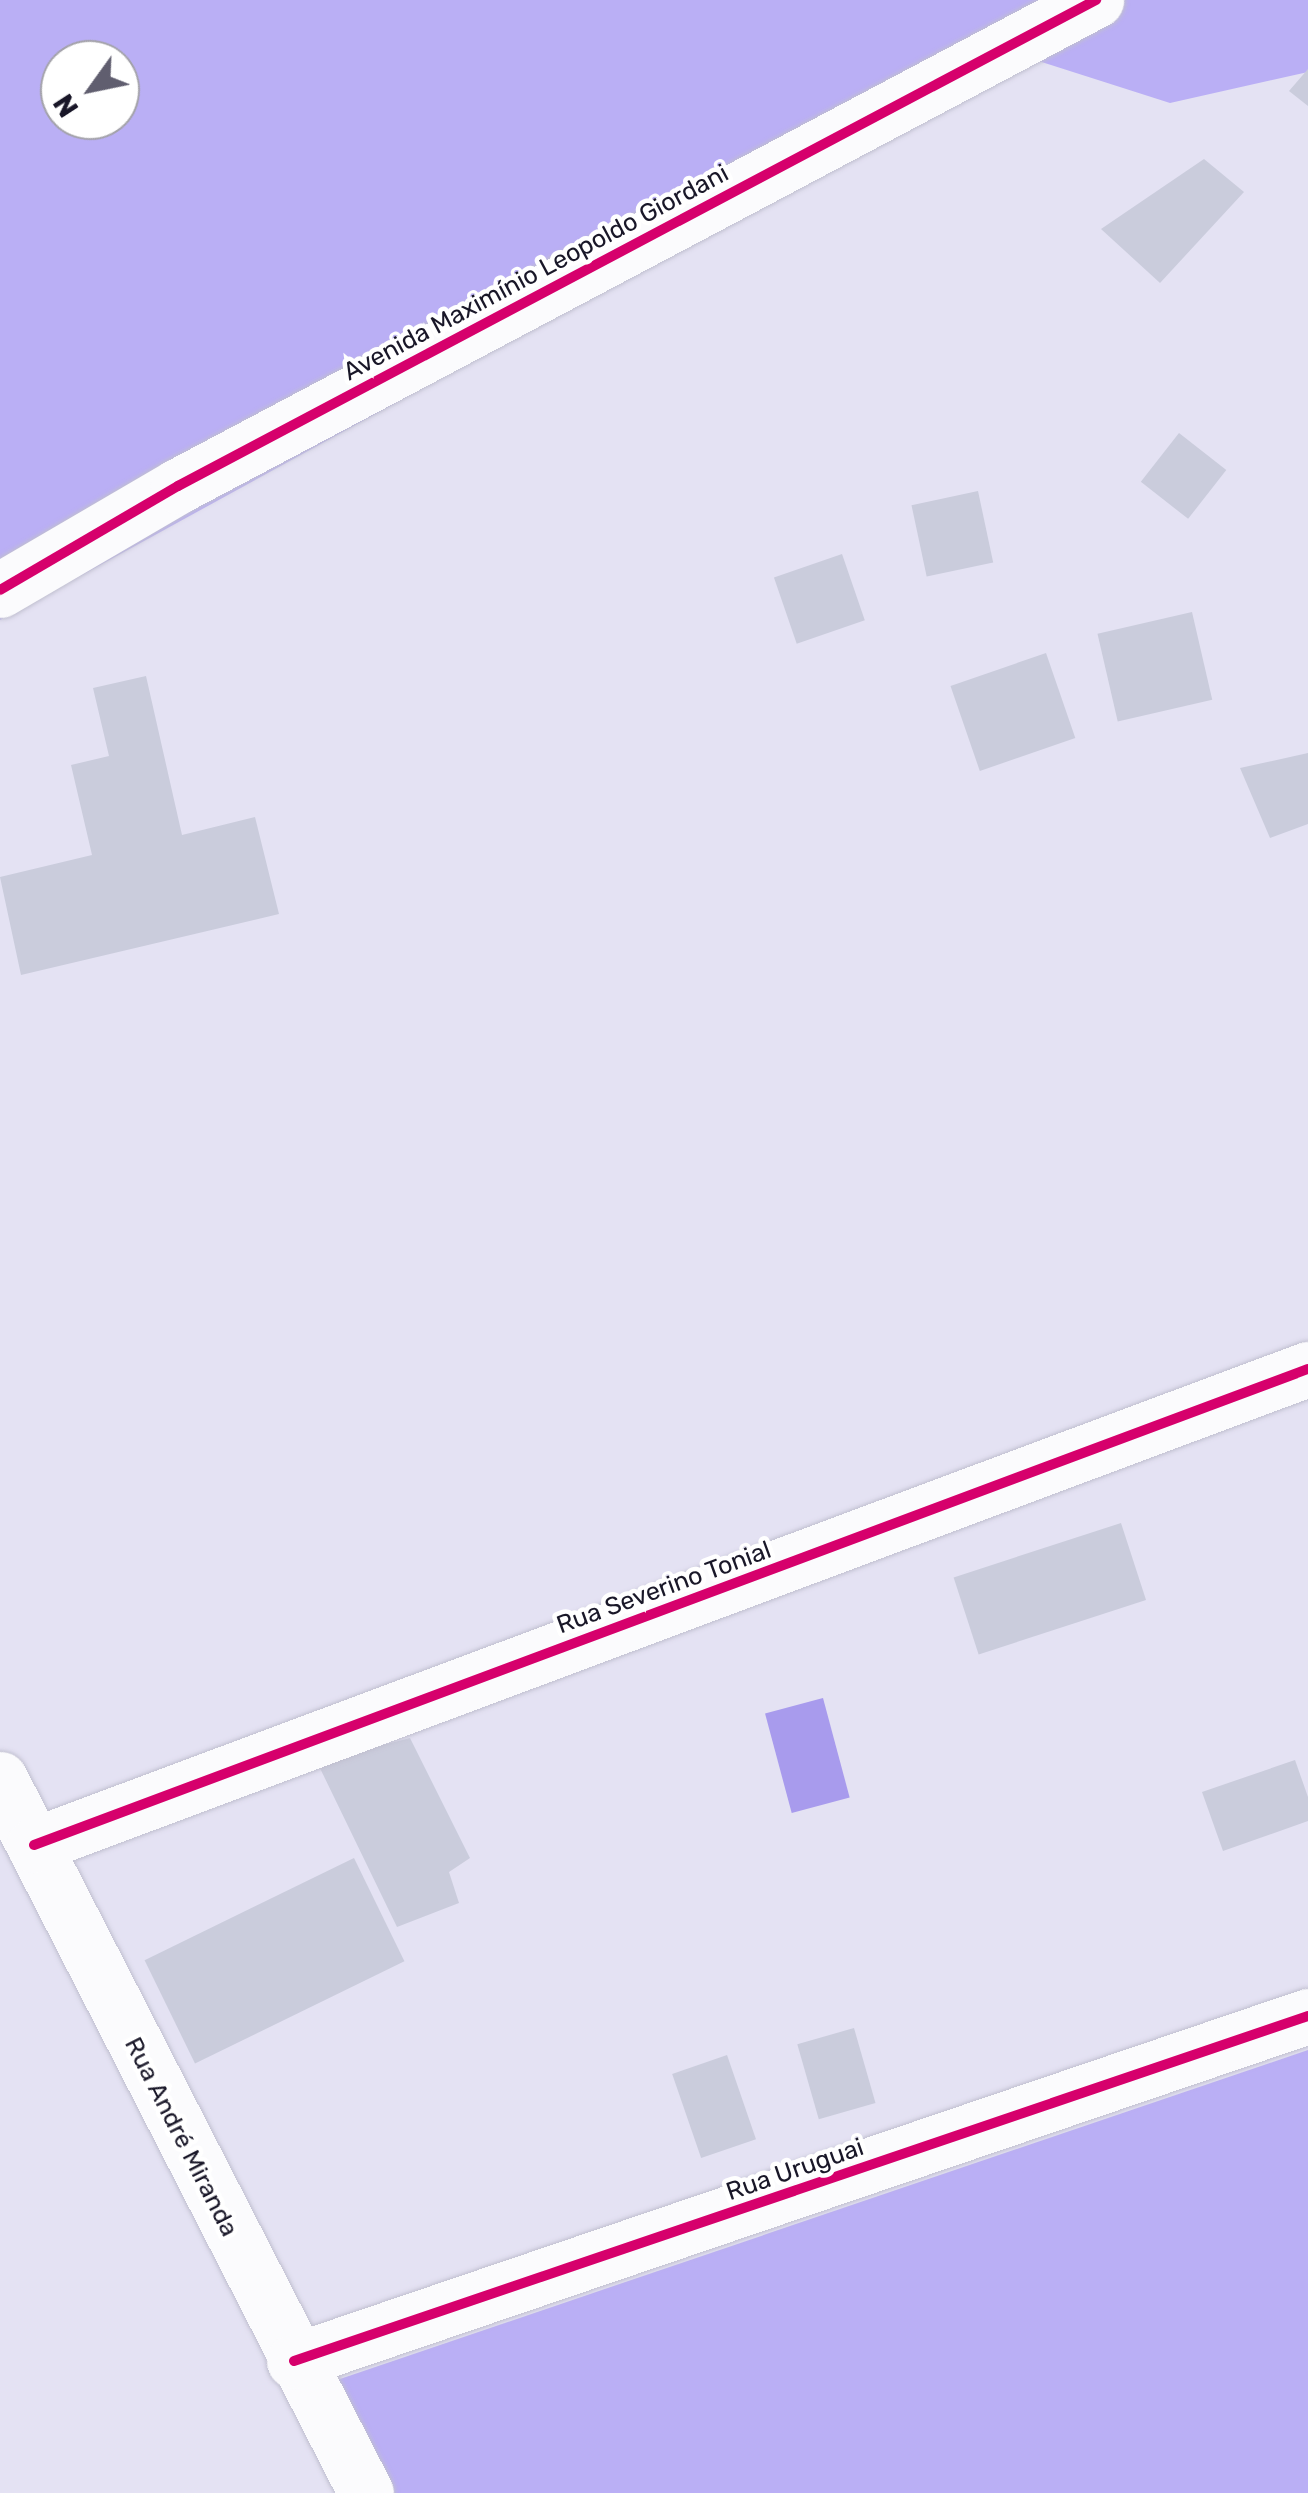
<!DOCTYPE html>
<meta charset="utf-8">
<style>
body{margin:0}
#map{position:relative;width:1308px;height:2493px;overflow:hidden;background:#e4e2f3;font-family:Rubik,sans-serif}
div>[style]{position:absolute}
.forest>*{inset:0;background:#baaff5}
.water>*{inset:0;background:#a89bed;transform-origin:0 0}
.building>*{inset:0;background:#caccdc;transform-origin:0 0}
.roads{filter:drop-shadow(0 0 2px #c0bfcf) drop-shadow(0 0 2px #c0bfcf)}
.minor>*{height:55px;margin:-27.5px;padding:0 27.5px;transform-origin:27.5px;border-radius:27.5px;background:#fbfbfd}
.cycleway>*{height:10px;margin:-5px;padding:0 5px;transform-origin:5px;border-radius:5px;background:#d6006c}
span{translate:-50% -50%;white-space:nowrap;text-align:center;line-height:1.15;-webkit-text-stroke:9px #fff;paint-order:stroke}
.street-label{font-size:25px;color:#191728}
.north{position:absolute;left:40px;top:40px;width:100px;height:100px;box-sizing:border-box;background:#fff;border:2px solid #a3a2a9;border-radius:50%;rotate:237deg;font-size:28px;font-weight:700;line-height:40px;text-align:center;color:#191728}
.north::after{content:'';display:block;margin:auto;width:35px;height:45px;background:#605e6f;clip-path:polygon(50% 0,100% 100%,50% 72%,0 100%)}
</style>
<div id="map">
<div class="forest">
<i style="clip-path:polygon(evenodd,0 0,1308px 0,1308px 72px,1170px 103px,1026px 57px,0 620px,0 0,60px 60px,120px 60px,120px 120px,60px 120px,60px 60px)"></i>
<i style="clip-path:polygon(1308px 2050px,1308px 2493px,342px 2493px,287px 2397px)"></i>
</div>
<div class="water">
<i style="left:823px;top:1698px;width:103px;height:60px;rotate:75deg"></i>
</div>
<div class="building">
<i style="clip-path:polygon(1308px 69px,1308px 106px,1289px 91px)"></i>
<i style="clip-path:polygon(1204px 159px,1244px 192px,1160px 283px,1101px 229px)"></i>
<i style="left:1179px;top:433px;width:60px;height:62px;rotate:38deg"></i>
<i style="left:978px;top:491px;width:73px;height:68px;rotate:78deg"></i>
<i style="left:842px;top:554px;width:70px;height:72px;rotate:71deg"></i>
<i style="left:1192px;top:612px;width:90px;height:97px;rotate:77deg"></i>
<i style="left:1046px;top:653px;width:90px;height:101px;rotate:71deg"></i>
<i style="clip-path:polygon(146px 676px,182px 835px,255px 817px,279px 914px,21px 975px,0 877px,92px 855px,71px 765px,109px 756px,93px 688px)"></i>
<i style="clip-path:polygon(1308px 753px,1308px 824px,1270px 838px,1240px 768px)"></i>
<i style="left:1121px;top:1523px;width:81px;height:176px;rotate:72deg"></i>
<i style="clip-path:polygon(410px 1738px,470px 1858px,449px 1872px,459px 1903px,397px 1927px,317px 1762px)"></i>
<i style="clip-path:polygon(1295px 1760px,1308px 1797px,1308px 1821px,1223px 1851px,1202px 1792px)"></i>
<i style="left:354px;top:1858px;width:115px;height:233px;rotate:64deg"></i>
<i style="left:854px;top:2028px;width:78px;height:59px;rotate:74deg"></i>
<i style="left:727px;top:2055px;width:89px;height:58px;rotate:71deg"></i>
</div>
<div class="roads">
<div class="minor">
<i style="left:0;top:590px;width:206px;rotate:-30.3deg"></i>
<i style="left:178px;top:486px;width:1039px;rotate:-27.9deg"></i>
<i style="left:0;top:1779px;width:802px;rotate:62.86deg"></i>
<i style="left:34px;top:1845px;width:1360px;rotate:-20.49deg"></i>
<i style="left:294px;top:2361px;width:1071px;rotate:-18.79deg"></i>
</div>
</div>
<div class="cycleway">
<i style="left:0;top:590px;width:206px;rotate:-30.3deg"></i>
<i style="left:178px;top:486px;width:1039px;rotate:-27.9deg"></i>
<i style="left:34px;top:1845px;width:1360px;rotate:-20.49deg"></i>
<i style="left:294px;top:2361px;width:1071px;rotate:-18.79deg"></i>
</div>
<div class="street-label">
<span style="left:536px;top:273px;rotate:-28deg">Avenida Maximínio Leopoldo Giordani</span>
<span style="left:664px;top:1588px;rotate:-20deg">Rua Severino Tonial</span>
<span style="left:181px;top:2137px;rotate:63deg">Rua André Miranda</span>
<span style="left:795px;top:2170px;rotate:-19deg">Rua Uruguai</span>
</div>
<div class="north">N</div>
</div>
